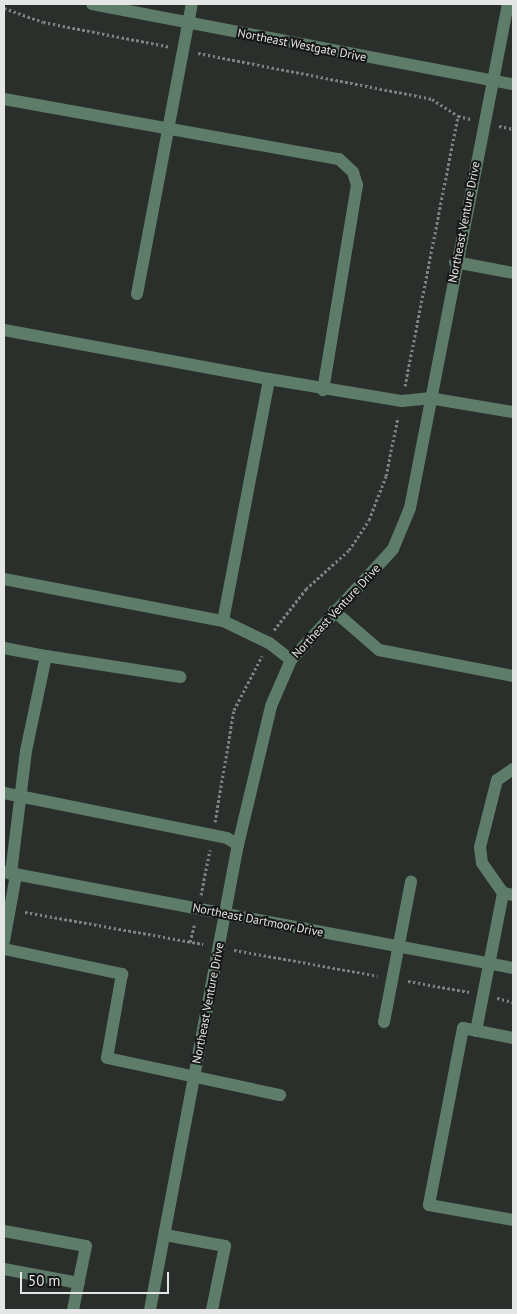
<!DOCTYPE html>
<style>
body{margin:0}
#map{position:relative;width:517px;height:1314px;overflow:hidden;background:#2b2f2c;font-family:"PT Sans",sans-serif}
div>[style]{position:absolute}
.path>*{height:3px;margin-top:-1.5px;transform-origin:0;background:repeating-linear-gradient(90deg,#7f8280 0 2.5px,transparent 0 5px)}
.minor>*{height:12px;margin:-6px;padding:0 6px;transform-origin:6px;border-radius:6px;background:#5d7c6a}
span{translate:-50% -50%;white-space:nowrap;text-align:center;line-height:1.15;-webkit-text-stroke:4px #151615;paint-order:stroke}
.street-label{font-size:12px;color:#e4e6e5}
.frame{position:absolute;inset:0;border:5px solid #e4e6e5;pointer-events:none}
.scale{position:absolute;left:20px;top:1272px;width:149px;height:22px;box-sizing:border-box;border:2px solid #e4e6e5;border-top:0;padding-left:6px;font-size:15px;line-height:18px;white-space:nowrap;color:#e4e6e5;-webkit-text-stroke:4px #151615;paint-order:stroke}
</style>
<div id="map">
<div class="path">
<i style="left:4px;top:8px;width:41px;rotate:19.7deg"></i>
<i style="left:43px;top:22px;width:129px;rotate:11.1deg"></i>
<i style="left:198px;top:53px;width:238px;rotate:11.1deg"></i>
<i style="left:432px;top:99px;width:31px;rotate:33deg"></i>
<i style="left:458px;top:116px;width:13px;rotate:13deg"></i>
<i style="left:499px;top:126px;width:14px;rotate:12deg"></i>
<i style="left:405px;top:386px;width:275px;rotate:-78.9deg"></i>
<i style="left:274px;top:630px;width:52px;rotate:-52deg"></i>
<i style="left:306px;top:589px;width:58px;rotate:-42.2deg"></i>
<i style="left:349px;top:550px;width:36px;rotate:-56deg"></i>
<i style="left:369px;top:520px;width:47px;rotate:-68.9deg"></i>
<i style="left:386px;top:476px;width:60px;rotate:-78.5deg"></i>
<i style="left:215px;top:822px;width:114px;rotate:-80.4deg"></i>
<i style="left:234px;top:710px;width:61px;rotate:-62.6deg"></i>
<i style="left:201px;top:895px;width:46px;rotate:-78.7deg"></i>
<i style="left:25px;top:912px;width:181px;rotate:10.2deg"></i>
<i style="left:190px;top:942px;width:20px;rotate:-75deg"></i>
<i style="left:234px;top:950px;width:146px;rotate:10.2deg"></i>
<i style="left:408px;top:981px;width:62px;rotate:10.2deg"></i>
<i style="left:497px;top:998px;width:16px;rotate:14deg"></i>
</div>
<div class="minor">
<i style="left:92px;top:4px;width:429px;rotate:10.8deg"></i>
<i style="left:4px;top:99px;width:340px;rotate:10.2deg"></i>
<i style="left:339px;top:159px;width:19px;rotate:43deg"></i>
<i style="left:353px;top:172px;width:14px;rotate:73deg"></i>
<i style="left:357px;top:185px;width:208px;rotate:99.4deg"></i>
<i style="left:455px;top:262px;width:59px;rotate:10.7deg"></i>
<i style="left:137px;top:294px;width:295px;rotate:-79.3deg"></i>
<i style="left:4px;top:330px;width:269px;rotate:10.5deg"></i>
<i style="left:4px;top:579px;width:223px;rotate:10.9deg"></i>
<i style="left:334px;top:611px;width:60px;rotate:40.9deg"></i>
<i style="left:379px;top:650px;width:136px;rotate:11deg"></i>
<i style="left:4px;top:648px;width:43px;rotate:10.8deg"></i>
<i style="left:46px;top:656px;width:97px;rotate:101.9deg"></i>
<i style="left:26px;top:751px;width:124px;rotate:97deg"></i>
<i style="left:46px;top:656px;width:136px;rotate:8.9deg"></i>
<i style="left:291px;top:660px;width:28px;rotate:-142deg"></i>
<i style="left:269px;top:643px;width:51px;rotate:-154.4deg"></i>
<i style="left:223px;top:621px;width:246px;rotate:-79.2deg"></i>
<i style="left:269px;top:379px;width:135px;rotate:9.4deg"></i>
<i style="left:402px;top:401px;width:27px;rotate:-6deg"></i>
<i style="left:429px;top:398px;width:85px;rotate:9.5deg"></i>
<i style="left:513px;top:769px;width:19px;rotate:145deg"></i>
<i style="left:497px;top:780px;width:69px;rotate:104.2deg"></i>
<i style="left:480px;top:847px;width:16px;rotate:83deg"></i>
<i style="left:482px;top:863px;width:37px;rotate:55deg"></i>
<i style="left:503px;top:893px;width:10px;rotate:11deg"></i>
<i style="left:4px;top:793px;width:227px;rotate:11.4deg"></i>
<i style="left:227px;top:838px;width:13px;rotate:32deg"></i>
<i style="left:4px;top:872px;width:518px;rotate:10.68deg"></i>
<i style="left:4px;top:941px;width:67px;rotate:-79.7deg"></i>
<i style="left:4px;top:949px;width:121px;rotate:12deg"></i>
<i style="left:122px;top:974px;width:85px;rotate:100.1deg"></i>
<i style="left:107px;top:1058px;width:177px;rotate:12.1deg"></i>
<i style="left:384px;top:1022px;width:143px;rotate:-79.1deg"></i>
<i style="left:476px;top:1031px;width:141px;rotate:-78.9deg"></i>
<i style="left:513px;top:1038px;width:51px;rotate:-168.7deg"></i>
<i style="left:463px;top:1028px;width:180px;rotate:100.9deg"></i>
<i style="left:429px;top:1205px;width:85px;rotate:10.1deg"></i>
<i style="left:4px;top:1231px;width:83px;rotate:10.4deg"></i>
<i style="left:86px;top:1246px;width:65px;rotate:101.5deg"></i>
<i style="left:165px;top:1235px;width:61px;rotate:10.4deg"></i>
<i style="left:225px;top:1246px;width:65px;rotate:101.5deg"></i>
<i style="left:4px;top:1269px;width:76px;rotate:10.6deg"></i>
<i style="left:150px;top:1310px;width:473px;rotate:-79.3deg"></i>
<i style="left:238px;top:845px;width:143px;rotate:-76.6deg"></i>
<i style="left:271px;top:706px;width:50px;rotate:-66.5deg"></i>
<i style="left:291px;top:660px;width:151px;rotate:-47.4deg"></i>
<i style="left:393px;top:549px;width:44px;rotate:-67.5deg"></i>
<i style="left:410px;top:508px;width:513px;rotate:-79deg"></i>
</div>
<div class="street-label">
<span style="left:302px;top:45px;rotate:11deg">Northeast Westgate Drive</span>
<span style="left:464px;top:222px;rotate:-79deg">Northeast Venture Drive</span>
<span style="left:336px;top:611px;rotate:-47deg">Northeast Venture Drive</span>
<span style="left:258px;top:920px;rotate:11deg">Northeast Dartmoor Drive</span>
<span style="left:208px;top:1003px;rotate:-79deg">Northeast Venture Drive</span>
</div>
<div class="frame"></div>
<div class="scale">50 m</div>
</div>
